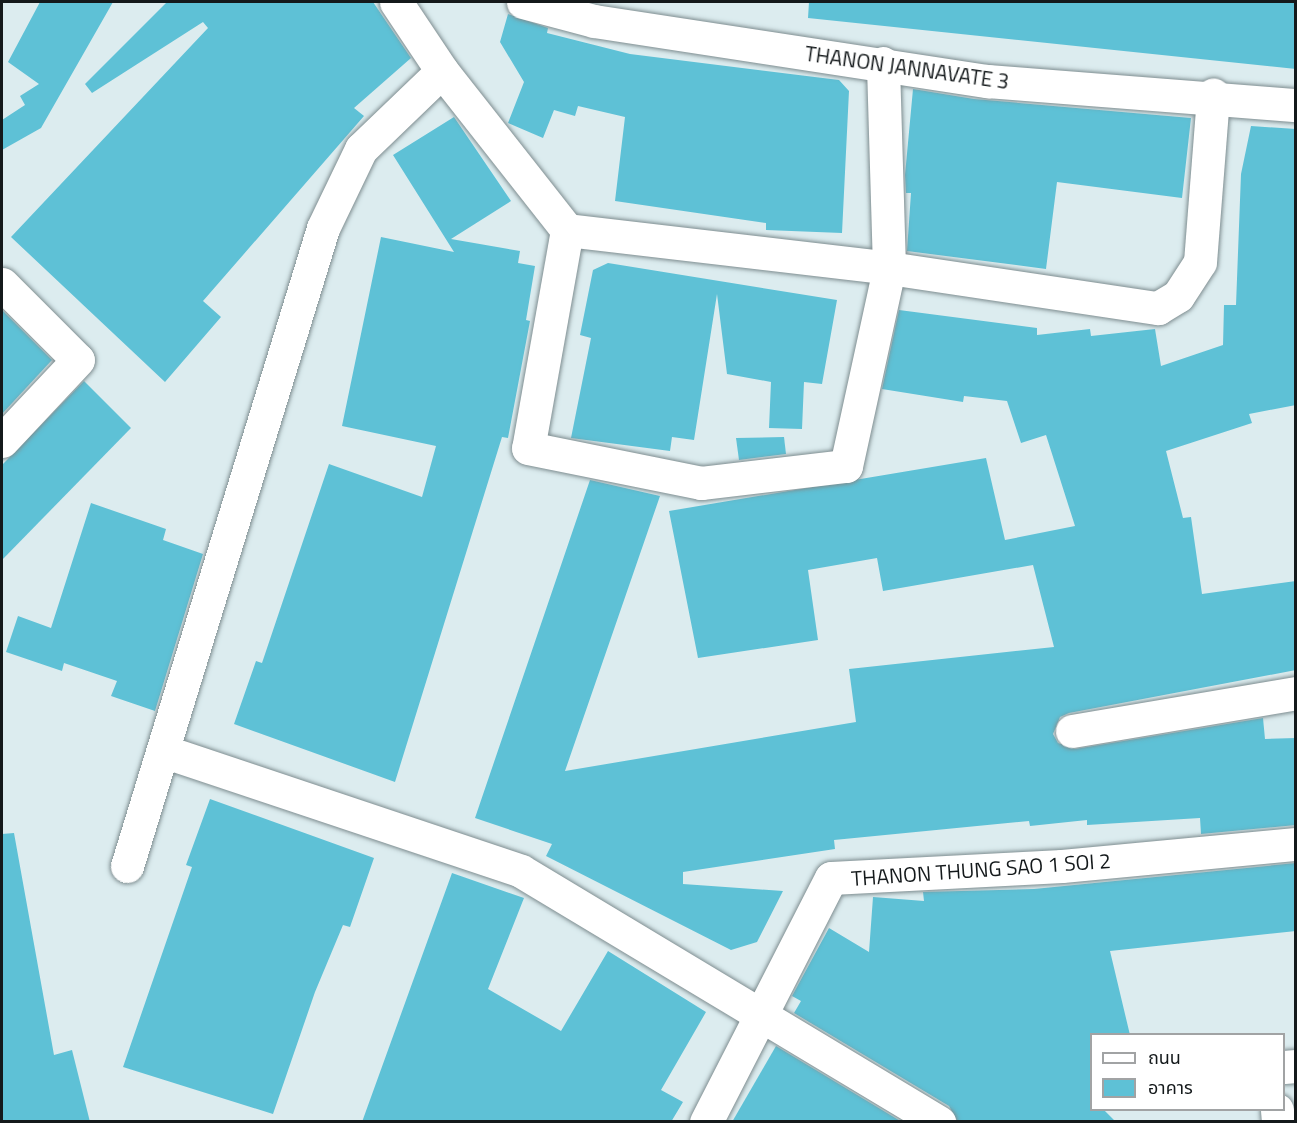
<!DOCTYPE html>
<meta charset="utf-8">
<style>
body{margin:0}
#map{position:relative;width:1297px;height:1123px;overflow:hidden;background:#dcecef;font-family:"Titillium Web","Noto Sans Thai",sans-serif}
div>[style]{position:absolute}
.building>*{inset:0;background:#5ec1d6}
.roads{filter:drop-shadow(0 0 2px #7e8d90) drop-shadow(0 0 2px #7e8d90)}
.minor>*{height:33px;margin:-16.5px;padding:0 16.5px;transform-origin:16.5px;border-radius:16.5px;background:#fff}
span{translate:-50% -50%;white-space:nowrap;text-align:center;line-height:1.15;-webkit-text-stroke:4.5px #fff;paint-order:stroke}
.street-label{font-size:21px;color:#14191b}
.frame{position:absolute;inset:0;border:3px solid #14191b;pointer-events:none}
.legend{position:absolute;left:1090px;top:1033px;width:195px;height:78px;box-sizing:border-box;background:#fff;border:2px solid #a1a3a4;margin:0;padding:8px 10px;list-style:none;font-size:18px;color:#14191b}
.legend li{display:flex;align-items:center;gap:12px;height:30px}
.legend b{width:30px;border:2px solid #a1a3a4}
</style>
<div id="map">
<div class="building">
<i style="clip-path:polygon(40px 2px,113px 2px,41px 128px,2px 150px,2px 120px,25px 105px,20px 96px,39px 84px,8px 62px)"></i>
<i style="clip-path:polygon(167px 2px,373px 2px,411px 58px,354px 108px,364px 116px,203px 301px,221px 317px,165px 382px,11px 237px,208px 28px,203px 22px,92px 93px,85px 84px)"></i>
<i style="clip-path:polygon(809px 2px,1296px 2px,1296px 69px,808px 18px)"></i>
<i style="clip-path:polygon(508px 14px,548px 28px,547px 33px,630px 54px,839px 80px,849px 91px,842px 233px,766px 230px,766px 223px,615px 201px,625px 117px,578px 106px,575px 116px,554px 110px,543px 138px,508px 123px,524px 82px,500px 42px)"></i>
<i style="clip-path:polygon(913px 89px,974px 99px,1191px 118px,1182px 198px,1057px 182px,1046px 269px,907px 251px,911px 193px,906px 193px,905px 175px)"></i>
<i style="clip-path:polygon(454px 117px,511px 201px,451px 239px,520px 251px,518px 263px,535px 266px,526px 320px,530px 321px,508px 438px,502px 437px,395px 782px,234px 724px,256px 661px,262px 663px,329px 464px,422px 497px,436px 446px,342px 426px,381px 237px,454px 252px,393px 155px)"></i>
<i style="clip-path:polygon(1251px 126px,1296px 129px,1296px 405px,1249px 414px,1252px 423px,1166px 451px,1183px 518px,1191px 517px,1202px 594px,1296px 581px,1296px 670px,1069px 713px,1060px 717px,1053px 734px,1058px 743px,1075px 749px,1263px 718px,1265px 739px,1296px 738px,1296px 825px,1201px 834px,1200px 818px,1087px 825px,1087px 820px,1030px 826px,1029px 821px,834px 840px,835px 849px,683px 872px,683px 884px,783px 891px,757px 942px,731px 950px,546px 856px,552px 844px,475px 818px,590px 480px,660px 496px,565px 771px,856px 722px,849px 669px,1054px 647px,1033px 565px,883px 591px,877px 558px,808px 570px,818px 640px,698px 658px,669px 511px,986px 458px,1005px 540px,1075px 526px,1046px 435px,1021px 443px,1007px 401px,964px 396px,963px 402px,882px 389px,899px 310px,1037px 328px,1037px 335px,1090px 329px,1091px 336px,1155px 329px,1161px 366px,1223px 345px,1224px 305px,1236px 305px,1241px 174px)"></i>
<i style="clip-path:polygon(608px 263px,837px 300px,822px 384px,804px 382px,802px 429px,769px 428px,771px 382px,727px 374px,717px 294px,694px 440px,672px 437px,670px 451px,571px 438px,591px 338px,580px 335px,593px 270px)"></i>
<i style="clip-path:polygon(2px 310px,52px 360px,2px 414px)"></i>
<i style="clip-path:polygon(84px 381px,131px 428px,2px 560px,2px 465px)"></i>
<i style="clip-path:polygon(784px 437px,786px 454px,739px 460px,736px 438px)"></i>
<i style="clip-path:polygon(91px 503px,166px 529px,163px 540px,203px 554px,155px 711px,111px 696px,117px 681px,64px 663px,62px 671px,6px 652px,18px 616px,51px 628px)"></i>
<i style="clip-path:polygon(210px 799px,374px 858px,350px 927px,343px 925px,315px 992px,273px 1114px,123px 1067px,192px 867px,186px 865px)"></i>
<i style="clip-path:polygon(14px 833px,54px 1055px,72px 1050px,90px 1122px,2px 1122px,2px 834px)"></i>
<i style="clip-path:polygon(1296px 863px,1296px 931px,1110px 951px,1130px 1035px,1092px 1035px,1092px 1110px,1104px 1110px,1116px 1122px,958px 1122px,949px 1106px,794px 1013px,801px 1001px,792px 996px,829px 928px,869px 952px,873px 897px,924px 901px,923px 892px,1034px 889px)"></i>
<i style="clip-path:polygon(452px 873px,524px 898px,488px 989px,561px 1031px,608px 951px,706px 1012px,661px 1090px,683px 1102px,671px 1122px,362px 1122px)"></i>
<i style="clip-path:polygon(776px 1046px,902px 1122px,732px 1122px)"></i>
</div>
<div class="roads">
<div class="minor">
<i style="left:396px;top:2px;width:83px;rotate:56.3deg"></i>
<i style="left:442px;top:71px;width:202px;rotate:51.8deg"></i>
<i style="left:567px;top:230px;width:324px;rotate:6.7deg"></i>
<i style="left:889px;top:268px;width:272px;rotate:8.5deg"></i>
<i style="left:1158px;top:308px;width:23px;rotate:-31deg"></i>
<i style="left:1178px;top:296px;width:40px;rotate:-57.1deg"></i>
<i style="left:1200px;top:262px;width:168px;rotate:-85.5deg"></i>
<i style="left:523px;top:2px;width:73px;rotate:15deg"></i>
<i style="left:594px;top:21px;width:399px;rotate:8.7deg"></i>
<i style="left:988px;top:81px;width:309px;rotate:4.5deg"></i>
<i style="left:567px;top:230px;width:221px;rotate:100.1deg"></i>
<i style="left:528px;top:448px;width:177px;rotate:11.4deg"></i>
<i style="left:701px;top:483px;width:146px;rotate:-6.7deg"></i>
<i style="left:846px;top:466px;width:203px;rotate:-77.7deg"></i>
<i style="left:889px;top:268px;width:205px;rotate:-91.7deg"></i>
<i style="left:2px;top:284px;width:107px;rotate:45deg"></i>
<i style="left:78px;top:360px;width:111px;rotate:133.2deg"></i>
<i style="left:1072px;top:731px;width:227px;rotate:-9.6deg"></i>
<i style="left:166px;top:752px;width:374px;rotate:18.5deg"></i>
<i style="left:521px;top:871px;width:488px;rotate:31deg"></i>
<i style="left:127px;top:866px;width:667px;rotate:-72.92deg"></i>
<i style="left:323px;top:228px;width:88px;rotate:-64.3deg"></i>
<i style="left:361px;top:149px;width:112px;rotate:-43.9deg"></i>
<i style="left:1284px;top:1067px;width:12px;rotate:-5deg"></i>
<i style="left:1277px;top:1110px;width:12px;rotate:85deg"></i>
<i style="left:706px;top:1122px;width:274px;rotate:-62.9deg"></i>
<i style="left:831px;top:878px;width:231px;rotate:-3deg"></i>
<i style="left:1062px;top:866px;width:235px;rotate:-5.4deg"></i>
</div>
</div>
<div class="street-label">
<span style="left:907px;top:67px;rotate:8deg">THANON JANNAVATE 3</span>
<span style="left:981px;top:869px;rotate:-4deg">THANON THUNG SAO 1 SOI 2</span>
</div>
<div class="frame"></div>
<ul class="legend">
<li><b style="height:8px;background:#fff"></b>ถนน</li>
<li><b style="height:16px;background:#5ec1d6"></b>อาคาร</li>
</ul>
</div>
